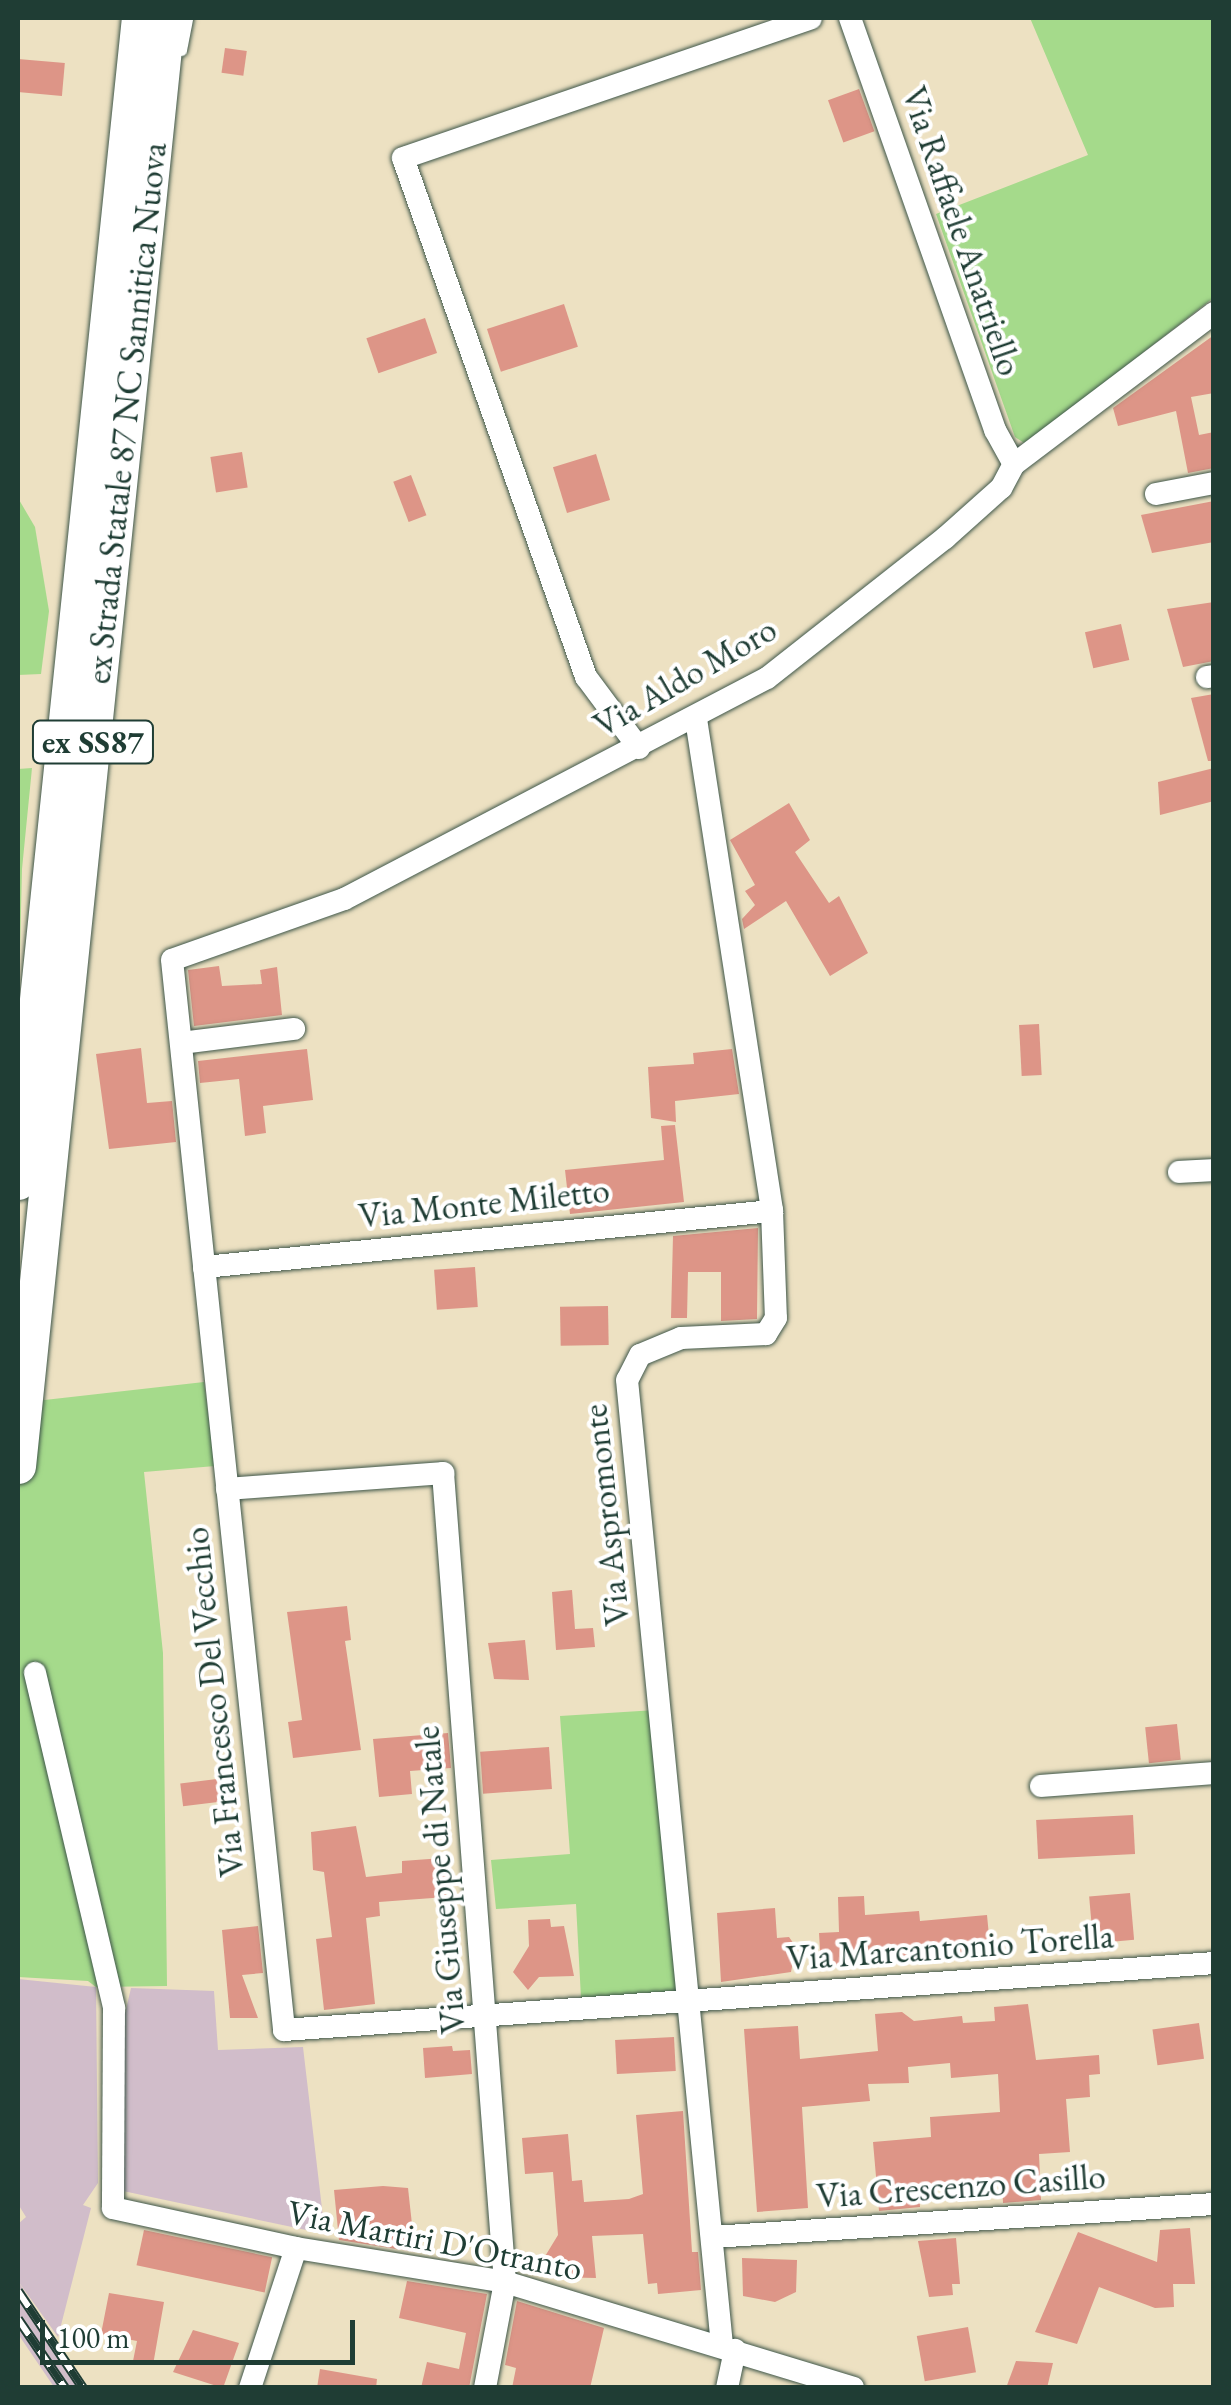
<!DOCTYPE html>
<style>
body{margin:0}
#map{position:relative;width:1231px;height:2405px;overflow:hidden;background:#ede1c2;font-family:"EB Garamond",serif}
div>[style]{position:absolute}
.industrial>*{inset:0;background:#d1bdca}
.green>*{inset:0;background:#a5da8b}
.building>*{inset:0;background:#dd9587;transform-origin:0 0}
.roads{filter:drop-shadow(0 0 2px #3e5649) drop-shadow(0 0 2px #3e5649)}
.service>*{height:11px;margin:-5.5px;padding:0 5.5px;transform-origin:5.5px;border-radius:5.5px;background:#fff}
.minor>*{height:22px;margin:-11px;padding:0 11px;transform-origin:11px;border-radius:11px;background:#fff}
.trunk>*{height:35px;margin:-17.5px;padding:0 17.5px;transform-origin:17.5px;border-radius:17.5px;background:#fff}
.rail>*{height:10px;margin-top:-5px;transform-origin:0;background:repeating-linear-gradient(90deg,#fff 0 19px,#1f3d34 0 38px);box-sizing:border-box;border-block:2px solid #1f3d34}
span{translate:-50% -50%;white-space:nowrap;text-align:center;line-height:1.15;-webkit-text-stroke:8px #fff;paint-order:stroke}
.shield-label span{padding:2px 8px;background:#fff;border:2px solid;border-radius:8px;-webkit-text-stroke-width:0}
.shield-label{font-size:32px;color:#1f3d34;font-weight:700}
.street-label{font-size:35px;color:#1f3d34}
.frame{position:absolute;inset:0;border:20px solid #1f3d34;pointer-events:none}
.scale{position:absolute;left:40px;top:2320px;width:315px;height:45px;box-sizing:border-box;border:5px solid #1f3d34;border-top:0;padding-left:12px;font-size:30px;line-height:35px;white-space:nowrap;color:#1f3d34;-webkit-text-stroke:8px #fff;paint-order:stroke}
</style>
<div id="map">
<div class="industrial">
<i style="clip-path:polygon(18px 1979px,96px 1987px,98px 2183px,83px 2205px,91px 2208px,58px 2337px,18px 2281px,86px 2387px,54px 2387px,18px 2334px,18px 2224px,26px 2217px,18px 2204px)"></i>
<i style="clip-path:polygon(131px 1988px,214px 1991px,218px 2050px,303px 2047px,325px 2234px,123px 2191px,123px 2022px)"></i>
</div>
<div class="green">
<i style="clip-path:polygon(1030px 18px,1213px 18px,1213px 298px,1026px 444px,1015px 437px,936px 214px,1088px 155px)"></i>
<i style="clip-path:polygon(18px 498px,35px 527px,49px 611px,41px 674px,18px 675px)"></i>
<i style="clip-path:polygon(32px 768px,22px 869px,18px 1036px,18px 769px)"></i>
<i style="clip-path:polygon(204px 1382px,215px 1466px,144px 1472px,163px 1653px,167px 1986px,96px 1987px,88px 1981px,18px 1977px,18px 1403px)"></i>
<i style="clip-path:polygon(656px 1710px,681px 1991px,581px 1998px,576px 1904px,496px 1909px,491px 1860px,570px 1854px,560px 1716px)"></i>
</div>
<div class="building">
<i style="left:225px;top:48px;width:22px;height:25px;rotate:8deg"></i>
<i style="left:18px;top:59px;width:47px;height:33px;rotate:5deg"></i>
<i style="left:859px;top:89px;width:45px;height:33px;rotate:70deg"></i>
<i style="left:564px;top:304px;width:45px;height:81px;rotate:72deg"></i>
<i style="left:425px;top:318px;width:37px;height:62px;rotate:71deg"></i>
<i style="clip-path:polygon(1214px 335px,1214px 393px,1191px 397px,1199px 435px,1214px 432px,1214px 468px,1188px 473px,1176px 411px,1118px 426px,1113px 408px)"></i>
<i style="left:242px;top:452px;width:36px;height:32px;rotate:81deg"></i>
<i style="left:596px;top:454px;width:48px;height:45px;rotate:73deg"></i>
<i style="left:411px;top:475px;width:43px;height:19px;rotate:69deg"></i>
<i style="clip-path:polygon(1214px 501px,1214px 542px,1152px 553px,1141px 515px)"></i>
<i style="clip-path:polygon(1214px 602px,1214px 661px,1183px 667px,1167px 609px)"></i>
<i style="left:1121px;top:624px;width:37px;height:37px;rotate:77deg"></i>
<i style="clip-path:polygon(1214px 694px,1214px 761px,1208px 761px,1191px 698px)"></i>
<i style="clip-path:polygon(1214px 768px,1214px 801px,1160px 815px,1158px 782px)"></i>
<i style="clip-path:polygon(789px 803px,810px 840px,795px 852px,829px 903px,839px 896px,868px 953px,830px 976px,786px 901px,744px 929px,742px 919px,755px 905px,745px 891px,755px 885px,730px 840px)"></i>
<i style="clip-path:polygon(219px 966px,222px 986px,262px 984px,260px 970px,277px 967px,282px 1015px,194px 1026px,188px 970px)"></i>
<i style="left:1039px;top:1024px;width:51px;height:20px;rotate:87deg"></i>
<i style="clip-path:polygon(141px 1048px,147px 1103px,172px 1101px,176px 1142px,109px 1149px,96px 1054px)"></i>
<i style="clip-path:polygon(307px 1049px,313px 1100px,263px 1106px,266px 1133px,245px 1136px,239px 1079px,200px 1083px,198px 1061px)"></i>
<i style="clip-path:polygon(732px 1049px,739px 1094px,675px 1101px,676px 1122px,651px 1118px,648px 1067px,694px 1064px,693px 1053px)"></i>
<i style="clip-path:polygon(675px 1125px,684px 1202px,570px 1214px,565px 1170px,664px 1160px,661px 1126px)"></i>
<i style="clip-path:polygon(758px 1228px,757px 1319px,721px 1321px,721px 1272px,688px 1272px,687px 1318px,671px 1318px,673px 1236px)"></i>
<i style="left:475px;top:1267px;width:40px;height:41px;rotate:86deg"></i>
<i style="left:608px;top:1306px;width:39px;height:48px;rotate:89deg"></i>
<i style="clip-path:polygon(572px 1590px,575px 1629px,593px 1628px,595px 1647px,556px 1650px,552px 1592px)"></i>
<i style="clip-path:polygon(347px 1606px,351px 1640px,345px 1641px,361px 1750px,293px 1758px,288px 1722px,302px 1720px,287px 1612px)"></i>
<i style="clip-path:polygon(525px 1640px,529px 1680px,494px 1679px,488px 1643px)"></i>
<i style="left:1177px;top:1724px;width:36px;height:32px;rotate:84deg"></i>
<i style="clip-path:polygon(448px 1733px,451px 1768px,410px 1771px,412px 1794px,379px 1797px,373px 1739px)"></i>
<i style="left:549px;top:1747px;width:42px;height:69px;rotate:86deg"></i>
<i style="left:217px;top:1779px;width:23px;height:37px;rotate:83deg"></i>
<i style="left:1133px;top:1815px;width:39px;height:97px;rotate:87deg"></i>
<i style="clip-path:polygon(356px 1826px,366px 1877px,402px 1873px,402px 1861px,443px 1858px,446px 1897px,379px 1902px,380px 1916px,366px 1918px,375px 2004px,324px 2010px,316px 1939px,332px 1937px,324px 1872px,313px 1870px,311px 1832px)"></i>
<i style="left:1130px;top:1893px;width:47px;height:41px;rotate:85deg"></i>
<i style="clip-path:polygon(864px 1896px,865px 1915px,919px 1911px,920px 1921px,987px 1915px,991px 1957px,821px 1967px,819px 1933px,839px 1932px,838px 1897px)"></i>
<i style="clip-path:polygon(775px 1908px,777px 1938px,789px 1937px,796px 1947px,791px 1972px,721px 1982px,717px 1913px)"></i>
<i style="clip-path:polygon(550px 1919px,551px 1927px,564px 1926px,574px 1976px,539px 1977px,528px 1990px,513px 1972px,529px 1946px,528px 1920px)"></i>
<i style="clip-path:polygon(258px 1926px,263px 1973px,242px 1975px,258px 2018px,230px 2018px,222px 1930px)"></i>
<i style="clip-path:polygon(1028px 2004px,1036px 2060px,1099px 2055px,1100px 2074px,1089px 2075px,1090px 2097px,1066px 2099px,1070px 2152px,1039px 2154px,1041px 2200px,1003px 2203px,1002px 2181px,919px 2188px,920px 2207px,879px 2211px,873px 2142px,931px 2137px,930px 2117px,1000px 2112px,998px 2074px,951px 2078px,950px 2063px,908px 2067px,909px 2083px,868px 2084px,870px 2101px,802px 2107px,808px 2208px,757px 2212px,744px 2029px,798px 2026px,800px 2059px,878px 2051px,875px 2014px,902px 2012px,914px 2021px,962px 2016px,963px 2023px,995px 2021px,994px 2007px)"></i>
<i style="left:1199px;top:2023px;width:36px;height:47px;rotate:82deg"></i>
<i style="left:674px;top:2037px;width:34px;height:59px;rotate:87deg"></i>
<i style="clip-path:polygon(452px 2046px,453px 2051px,470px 2050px,472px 2074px,425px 2078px,423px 2048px)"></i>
<i style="clip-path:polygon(683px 2111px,692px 2252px,698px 2252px,701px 2290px,658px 2294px,657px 2283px,648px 2284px,643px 2234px,592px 2236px,596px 2278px,554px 2277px,544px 2258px,558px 2235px,553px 2172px,525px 2174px,522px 2138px,568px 2134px,572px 2181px,582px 2180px,584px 2202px,629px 2199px,643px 2194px,636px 2115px)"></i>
<i style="clip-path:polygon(383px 2186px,408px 2188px,415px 2252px,339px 2240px,334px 2190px)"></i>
<i style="clip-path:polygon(1190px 2228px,1195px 2284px,1173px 2284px,1174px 2307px,1155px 2308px,1099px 2287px,1077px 2344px,1035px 2332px,1078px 2232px,1157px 2262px,1160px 2230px)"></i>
<i style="left:144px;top:2230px;width:131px;height:36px;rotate:12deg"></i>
<i style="clip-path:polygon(956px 2238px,960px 2284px,952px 2284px,953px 2295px,929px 2297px,918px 2241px)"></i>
<i style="clip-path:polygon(742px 2258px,797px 2260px,796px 2292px,775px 2302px,743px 2296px)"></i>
<i style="clip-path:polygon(407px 2281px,487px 2294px,469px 2388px,421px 2388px,427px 2362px,459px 2369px,466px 2333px,399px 2318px)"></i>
<i style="clip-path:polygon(109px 2293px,164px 2302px,153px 2365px,133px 2361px,137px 2341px,101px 2334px)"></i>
<i style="clip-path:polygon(517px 2301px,604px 2328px,590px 2388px,512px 2388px,516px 2368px,505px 2365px)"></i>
<i style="left:968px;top:2327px;width:46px;height:52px;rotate:80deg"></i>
<i style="clip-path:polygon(193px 2330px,239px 2343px,223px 2388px,173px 2372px)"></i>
<i style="clip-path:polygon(1016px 2361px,1053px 2363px,1047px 2388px,1006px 2388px)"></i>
<i style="clip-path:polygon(320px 2369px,377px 2379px,376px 2388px,317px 2388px)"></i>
</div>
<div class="roads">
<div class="service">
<i style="left:181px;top:50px;width:33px;rotate:-79deg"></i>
</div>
<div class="minor">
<i style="left:850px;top:18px;width:437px;rotate:70.6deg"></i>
<i style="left:995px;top:430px;width:39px;rotate:61deg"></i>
<i style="left:1214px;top:313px;width:251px;rotate:142.9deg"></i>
<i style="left:1014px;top:464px;width:27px;rotate:118deg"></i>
<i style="left:1001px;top:488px;width:75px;rotate:138.2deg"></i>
<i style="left:945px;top:538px;width:226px;rotate:141.8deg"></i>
<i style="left:767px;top:678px;width:477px;rotate:152.4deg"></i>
<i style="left:344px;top:899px;width:182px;rotate:160.5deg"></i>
<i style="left:172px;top:960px;width:1076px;rotate:84.02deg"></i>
<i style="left:284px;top:2030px;width:932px;rotate:-4.12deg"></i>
<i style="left:1156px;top:494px;width:59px;rotate:-10.7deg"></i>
<i style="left:1207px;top:677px;width:7px;rotate:-8deg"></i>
<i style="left:696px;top:719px;width:498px;rotate:81.2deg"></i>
<i style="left:772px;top:1211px;width:107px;rotate:87.9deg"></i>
<i style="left:776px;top:1318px;width:19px;rotate:122deg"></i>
<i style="left:766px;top:1334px;width:85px;rotate:177.3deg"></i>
<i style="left:681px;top:1338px;width:44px;rotate:157.5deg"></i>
<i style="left:640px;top:1355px;width:28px;rotate:117deg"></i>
<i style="left:627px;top:1380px;width:971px;rotate:84.38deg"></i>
<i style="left:639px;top:748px;width:89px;rotate:-126.7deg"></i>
<i style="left:586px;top:677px;width:550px;rotate:-109.42deg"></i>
<i style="left:403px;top:158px;width:431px;rotate:-18.9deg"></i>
<i style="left:181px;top:1043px;width:114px;rotate:-7.1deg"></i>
<i style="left:1179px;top:1172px;width:35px;rotate:-3deg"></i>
<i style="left:204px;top:1267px;width:571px;rotate:-5.63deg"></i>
<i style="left:227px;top:1489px;width:217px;rotate:-4.2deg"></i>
<i style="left:443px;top:1473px;width:811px;rotate:85.62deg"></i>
<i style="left:505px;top:2282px;width:108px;rotate:100.7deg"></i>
<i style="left:35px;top:1673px;width:344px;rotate:76.7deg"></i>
<i style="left:114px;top:2008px;width:200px;rotate:90.3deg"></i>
<i style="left:113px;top:2208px;width:187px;rotate:12.3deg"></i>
<i style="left:296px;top:2248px;width:212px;rotate:9.2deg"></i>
<i style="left:505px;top:2282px;width:364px;rotate:16.9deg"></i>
<i style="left:1041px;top:1786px;width:173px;rotate:-4.3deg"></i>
<i style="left:713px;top:2237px;width:502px;rotate:-3.77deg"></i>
<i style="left:250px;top:2388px;width:147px;rotate:-71.8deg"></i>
<i style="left:727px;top:2388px;width:39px;rotate:-78deg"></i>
</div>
<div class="trunk">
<i style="left:18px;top:1182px;width:1170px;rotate:-84.07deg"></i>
<i style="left:18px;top:1466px;width:1456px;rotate:-84.12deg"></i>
</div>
</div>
<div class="rail">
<i style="left:18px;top:2291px;width:117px;rotate:56.2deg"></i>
<i style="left:18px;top:2319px;width:83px;rotate:55.7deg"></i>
</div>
<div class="shield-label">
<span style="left:93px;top:742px">ex SS87</span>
</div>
<div class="street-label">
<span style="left:962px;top:231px;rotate:71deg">Via Raffaele Anatriello</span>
<span style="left:126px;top:413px;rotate:-84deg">ex Strada Statale 87 NC Sannitica Nuova</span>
<span style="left:685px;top:677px;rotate:-30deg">Via Aldo Moro</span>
<span style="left:484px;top:1203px;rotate:-6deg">Via Monte Miletto</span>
<span style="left:606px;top:1515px;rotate:-96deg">Via Aspromonte</span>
<span style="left:214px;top:1702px;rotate:-96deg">Via Francesco Del Vecchio</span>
<span style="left:440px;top:1880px;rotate:-95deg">Via Giuseppe di Natale</span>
<span style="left:950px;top:1947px;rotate:-4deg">Via Marcantonio Torella</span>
<span style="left:961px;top:2186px;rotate:-4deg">Via Crescenzo Casillo</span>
<span style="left:435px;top:2240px;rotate:11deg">Via Martiri D'Otranto</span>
</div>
<div class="frame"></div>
<div class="scale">100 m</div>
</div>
